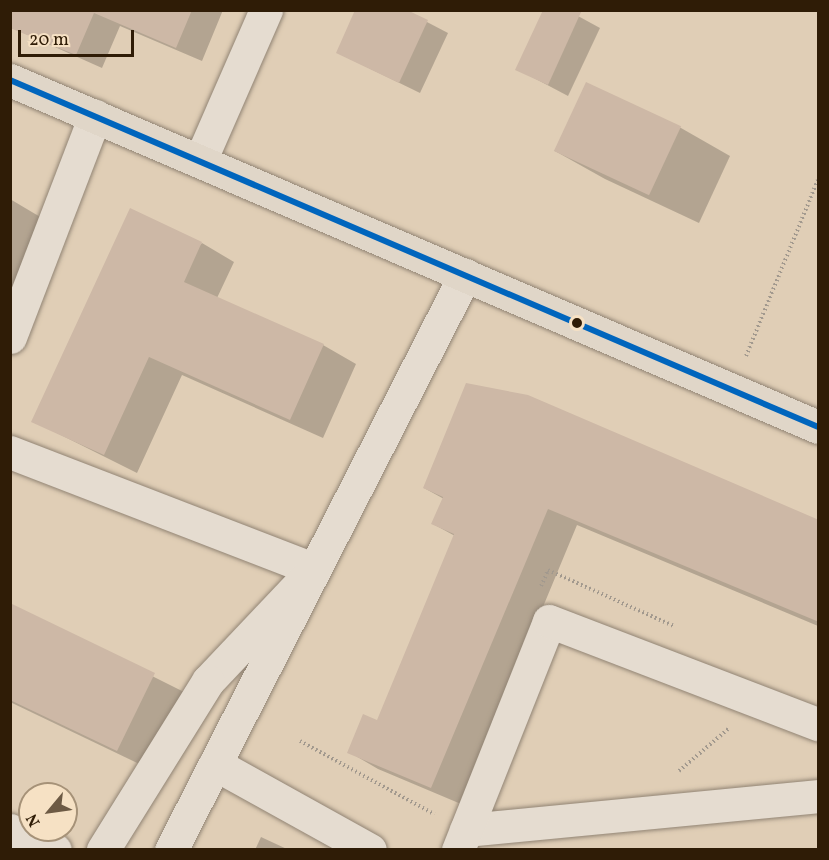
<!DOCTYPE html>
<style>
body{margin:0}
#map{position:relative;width:829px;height:860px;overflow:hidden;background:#e0ceb6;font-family:Vollkorn,serif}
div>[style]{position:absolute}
.shadow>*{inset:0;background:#0003}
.building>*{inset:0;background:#cdb8a6;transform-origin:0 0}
.path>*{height:4px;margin-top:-2px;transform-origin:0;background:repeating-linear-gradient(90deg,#a2998e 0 1.5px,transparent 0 4.5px)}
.roads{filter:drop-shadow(0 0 2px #918474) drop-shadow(0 0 2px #918474)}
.minor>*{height:33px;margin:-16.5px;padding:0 16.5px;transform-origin:16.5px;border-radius:16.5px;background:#e5dcd0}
.major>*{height:33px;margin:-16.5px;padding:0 16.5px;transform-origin:16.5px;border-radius:16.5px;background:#e0d6c8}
.bus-1>*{height:6px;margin:-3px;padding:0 3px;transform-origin:3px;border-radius:3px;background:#0065bd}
.dots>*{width:16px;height:16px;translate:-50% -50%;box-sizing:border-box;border:3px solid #f6e1c4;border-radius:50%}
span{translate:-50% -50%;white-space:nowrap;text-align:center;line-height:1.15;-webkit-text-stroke:5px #f6e1c4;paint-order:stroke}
.frame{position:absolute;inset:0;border:12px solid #2f1c06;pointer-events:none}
.north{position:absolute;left:18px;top:782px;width:60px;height:60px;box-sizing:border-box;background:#f6e1c4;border:2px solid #a69278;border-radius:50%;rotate:241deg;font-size:16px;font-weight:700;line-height:24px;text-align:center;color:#2f1c06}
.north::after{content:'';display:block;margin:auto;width:21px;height:27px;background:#6d5a44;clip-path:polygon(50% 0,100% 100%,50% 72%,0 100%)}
.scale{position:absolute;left:18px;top:30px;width:116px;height:27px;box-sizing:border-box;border:3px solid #2f1c06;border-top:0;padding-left:8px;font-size:18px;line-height:21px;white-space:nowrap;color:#2f1c06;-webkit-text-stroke:4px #f6e1c4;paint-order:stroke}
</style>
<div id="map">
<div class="shadow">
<i style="clip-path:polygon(13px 10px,223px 10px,202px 61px,120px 26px,102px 68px,10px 27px)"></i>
<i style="clip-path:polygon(404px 10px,448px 33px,420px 93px,338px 53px)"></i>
<i style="clip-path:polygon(567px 10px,600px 28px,568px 96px,517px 69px)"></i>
<i style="clip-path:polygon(586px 84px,681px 128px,730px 156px,699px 223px,605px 179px,555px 151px)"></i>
<i style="clip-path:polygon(10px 199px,47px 221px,10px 306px)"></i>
<i style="clip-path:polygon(202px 243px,234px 262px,217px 298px,323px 345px,356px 364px,323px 438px,182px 375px,137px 473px,33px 421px)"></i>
<i style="clip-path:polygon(467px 385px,527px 396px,818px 522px,818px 626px,577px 525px,461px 804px,378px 769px,349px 752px,378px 722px,455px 536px,433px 524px,444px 499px,424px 488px)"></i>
<i style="clip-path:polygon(10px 605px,192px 696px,156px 772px,10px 702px)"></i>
<i style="clip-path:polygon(261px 837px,289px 850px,255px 850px)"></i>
</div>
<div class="building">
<i style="clip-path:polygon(10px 10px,192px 10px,176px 48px,94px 13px,76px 55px,10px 28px)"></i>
<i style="clip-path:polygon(355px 10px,407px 10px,428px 20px,399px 83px,336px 53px)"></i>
<i style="clip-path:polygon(543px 10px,582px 10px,548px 85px,515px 70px)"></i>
<i style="left:586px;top:82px;width:105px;height:76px;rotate:25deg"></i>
<i style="clip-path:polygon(130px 208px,202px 242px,184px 282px,324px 344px,290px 420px,149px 357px,104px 455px,31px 422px)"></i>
<i style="clip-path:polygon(466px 383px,528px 395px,819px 520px,819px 622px,548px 509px,431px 788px,347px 753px,363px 714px,377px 720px,454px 534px,431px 524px,443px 497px,423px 488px)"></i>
<i style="clip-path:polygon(10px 603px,155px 673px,117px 751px,10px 700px)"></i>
</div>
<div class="path">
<i style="left:746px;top:356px;width:190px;rotate:-67.8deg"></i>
<i style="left:541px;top:586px;width:17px;rotate:-66deg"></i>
<i style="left:548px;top:570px;width:138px;rotate:24deg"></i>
<i style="left:300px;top:741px;width:153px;rotate:28.6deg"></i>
<i style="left:679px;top:771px;width:65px;rotate:-40.6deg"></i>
</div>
<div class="roads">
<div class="minor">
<i style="left:200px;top:161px;width:165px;rotate:-66.4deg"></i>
<i style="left:10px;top:337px;width:237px;rotate:-69deg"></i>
<i style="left:10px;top:452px;width:326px;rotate:21.1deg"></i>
<i style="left:314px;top:569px;width:154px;rotate:133.4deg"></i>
<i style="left:208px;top:681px;width:199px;rotate:121.9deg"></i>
<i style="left:215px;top:764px;width:177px;rotate:29deg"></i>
<i style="left:10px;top:830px;width:49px;rotate:24deg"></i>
<i style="left:466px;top:830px;width:354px;rotate:-5.5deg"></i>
<i style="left:171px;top:850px;width:646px;rotate:-62.92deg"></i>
<i style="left:458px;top:850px;width:246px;rotate:-68.3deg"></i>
<i style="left:549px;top:621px;width:288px;rotate:21deg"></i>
</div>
<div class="major">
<i style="left:10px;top:80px;width:879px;rotate:23.24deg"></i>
</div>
</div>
<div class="bus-1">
<i style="left:10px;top:80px;width:879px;rotate:23.24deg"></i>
</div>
<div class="dots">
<i style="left:577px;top:323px;background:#2f1c06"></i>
</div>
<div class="frame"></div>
<div class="north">N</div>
<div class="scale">20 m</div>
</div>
